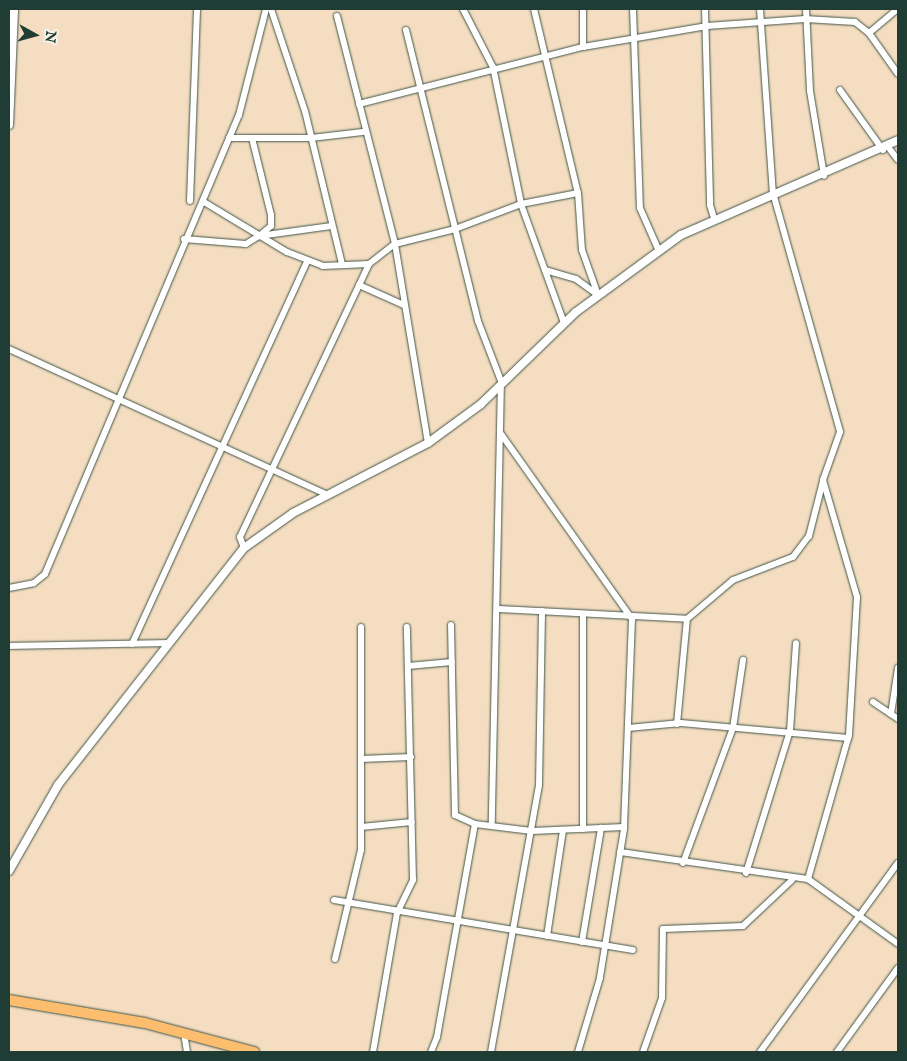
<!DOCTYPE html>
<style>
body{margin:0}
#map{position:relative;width:907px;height:1061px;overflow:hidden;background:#f4ddc0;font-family:"IM FELL English",serif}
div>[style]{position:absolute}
.roads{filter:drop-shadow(0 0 1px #3f5549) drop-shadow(0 0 1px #3f5549)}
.minor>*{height:6px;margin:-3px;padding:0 3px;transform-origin:3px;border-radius:3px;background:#fff}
.tertiary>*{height:8px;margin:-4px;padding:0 4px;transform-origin:4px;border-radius:4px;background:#fff}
.primary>*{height:10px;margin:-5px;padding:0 5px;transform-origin:5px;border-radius:5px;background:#fcbd6f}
span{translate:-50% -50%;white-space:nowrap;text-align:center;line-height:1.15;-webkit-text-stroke:4px #f7f3e8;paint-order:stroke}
.frame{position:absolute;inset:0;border:10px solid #1f3d34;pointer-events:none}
.north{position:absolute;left:10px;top:10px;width:50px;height:50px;-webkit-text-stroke:4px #f7f3e8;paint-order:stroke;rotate:97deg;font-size:14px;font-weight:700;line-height:20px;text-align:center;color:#1f3d34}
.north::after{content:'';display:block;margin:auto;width:18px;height:22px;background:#1f3d34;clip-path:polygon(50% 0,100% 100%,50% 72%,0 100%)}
</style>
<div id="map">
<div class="roads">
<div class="minor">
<i style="left:271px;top:9px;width:108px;rotate:71.6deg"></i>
<i style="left:305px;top:111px;width:157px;rotate:76.4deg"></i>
<i style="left:463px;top:9px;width:65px;rotate:62.7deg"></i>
<i style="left:493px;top:67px;width:140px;rotate:78.4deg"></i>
<i style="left:521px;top:204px;width:127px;rotate:70.1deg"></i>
<i style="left:534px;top:9px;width:189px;rotate:76.6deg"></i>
<i style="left:578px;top:193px;width:57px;rotate:86deg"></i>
<i style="left:582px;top:250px;width:48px;rotate:70.4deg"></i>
<i style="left:583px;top:9px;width:38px;rotate:90deg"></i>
<i style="left:633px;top:9px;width:199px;rotate:88deg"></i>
<i style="left:640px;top:208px;width:47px;rotate:66.2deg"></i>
<i style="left:705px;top:9px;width:196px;rotate:88.5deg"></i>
<i style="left:710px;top:205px;width:14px;rotate:73deg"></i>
<i style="left:760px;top:9px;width:184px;rotate:86deg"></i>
<i style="left:773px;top:193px;width:248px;rotate:74.3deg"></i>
<i style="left:840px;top:432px;width:51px;rotate:109.5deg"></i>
<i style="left:823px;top:480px;width:122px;rotate:73.8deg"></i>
<i style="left:857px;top:597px;width:138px;rotate:93.3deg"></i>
<i style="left:849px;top:735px;width:150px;rotate:105.9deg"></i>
<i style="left:808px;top:879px;width:111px;rotate:35.8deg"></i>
<i style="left:806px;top:9px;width:82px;rotate:87.2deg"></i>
<i style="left:810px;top:91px;width:86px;rotate:80.6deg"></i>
<i style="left:337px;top:16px;width:235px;rotate:75.7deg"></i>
<i style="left:395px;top:244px;width:202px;rotate:80.6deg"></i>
<i style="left:406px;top:30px;width:300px;rotate:76.1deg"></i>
<i style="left:478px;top:321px;width:64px;rotate:69deg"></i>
<i style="left:501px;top:381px;width:442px;rotate:91.2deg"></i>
<i style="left:869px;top:33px;width:50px;rotate:54.7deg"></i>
<i style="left:840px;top:90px;width:74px;rotate:54.4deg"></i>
<i style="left:359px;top:104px;width:231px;rotate:-14.3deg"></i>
<i style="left:583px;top:47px;width:126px;rotate:-9.6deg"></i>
<i style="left:707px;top:26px;width:98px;rotate:-4.1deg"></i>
<i style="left:805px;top:19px;width:50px;rotate:3.4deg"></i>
<i style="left:855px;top:22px;width:18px;rotate:38deg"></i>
<i style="left:869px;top:33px;width:38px;rotate:-40deg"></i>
<i style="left:229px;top:138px;width:82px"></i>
<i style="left:311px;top:138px;width:52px;rotate:-6.6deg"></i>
<i style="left:252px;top:138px;width:79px;rotate:76.1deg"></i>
<i style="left:271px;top:215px;width:11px;rotate:90deg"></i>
<i style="left:271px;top:226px;width:16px;rotate:140deg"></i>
<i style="left:888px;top:147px;width:16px;rotate:52deg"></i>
<i style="left:190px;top:201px;width:192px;rotate:-87.9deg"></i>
<i style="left:204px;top:202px;width:97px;rotate:31.1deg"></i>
<i style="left:287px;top:252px;width:39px;rotate:21deg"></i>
<i style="left:323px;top:266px;width:46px;rotate:-2.5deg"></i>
<i style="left:369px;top:264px;width:33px;rotate:-38deg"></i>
<i style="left:395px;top:244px;width:62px;rotate:-14deg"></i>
<i style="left:455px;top:229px;width:71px;rotate:-20.7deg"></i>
<i style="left:521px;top:204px;width:58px;rotate:-10.9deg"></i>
<i style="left:184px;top:239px;width:62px;rotate:4.6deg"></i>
<i style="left:246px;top:244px;width:15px;rotate:-32deg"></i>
<i style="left:259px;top:236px;width:73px;rotate:-7.9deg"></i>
<i style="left:545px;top:270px;width:32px;rotate:16deg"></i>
<i style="left:576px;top:279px;width:24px;rotate:36deg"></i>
<i style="left:359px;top:285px;width:49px;rotate:24deg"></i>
<i style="left:9px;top:349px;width:351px;rotate:24.6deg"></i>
<i style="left:501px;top:434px;width:227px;rotate:54.7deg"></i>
<i style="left:632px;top:619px;width:210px;rotate:92.2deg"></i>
<i style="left:624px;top:829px;width:151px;rotate:99.2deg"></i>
<i style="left:600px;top:978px;width:77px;rotate:106.6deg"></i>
<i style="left:244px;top:548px;width:12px;rotate:-110deg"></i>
<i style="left:240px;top:537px;width:302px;rotate:-64.7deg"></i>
<i style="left:9px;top:588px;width:25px;rotate:-11deg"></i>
<i style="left:34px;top:583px;width:14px;rotate:-39deg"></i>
<i style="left:45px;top:574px;width:498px;rotate:-67.1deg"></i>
<i style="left:239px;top:115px;width:109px;rotate:-75.7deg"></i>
<i style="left:499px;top:609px;width:188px;rotate:3deg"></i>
<i style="left:687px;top:619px;width:60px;rotate:-40.3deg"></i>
<i style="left:733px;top:580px;width:64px;rotate:-21deg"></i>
<i style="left:793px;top:557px;width:26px;rotate:-53deg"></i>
<i style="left:809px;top:536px;width:57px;rotate:-75.7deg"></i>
<i style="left:451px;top:625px;width:190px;rotate:88.8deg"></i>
<i style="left:455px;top:815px;width:22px;rotate:24deg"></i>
<i style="left:475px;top:824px;width:57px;rotate:7deg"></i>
<i style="left:532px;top:831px;width:92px;rotate:-2.5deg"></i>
<i style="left:132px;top:644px;width:420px;rotate:-65.4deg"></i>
<i style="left:9px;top:646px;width:158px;rotate:-1.1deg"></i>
<i style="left:408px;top:666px;width:44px;rotate:-5.2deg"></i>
<i style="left:873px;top:702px;width:30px;rotate:34deg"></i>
<i style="left:891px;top:714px;width:47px;rotate:-81.3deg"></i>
<i style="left:677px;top:724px;width:105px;rotate:-84.6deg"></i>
<i style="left:628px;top:728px;width:53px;rotate:-5.4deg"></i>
<i style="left:681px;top:723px;width:168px;rotate:5.1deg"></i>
<i style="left:361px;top:759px;width:50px;rotate:-2.3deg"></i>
<i style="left:361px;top:827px;width:51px;rotate:-5.6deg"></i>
<i style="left:583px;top:829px;width:215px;rotate:-90deg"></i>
<i style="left:620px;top:852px;width:190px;rotate:8.2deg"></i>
<i style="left:683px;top:863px;width:144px;rotate:-69.7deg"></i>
<i style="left:733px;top:728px;width:69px;rotate:-81.6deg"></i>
<i style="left:746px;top:873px;width:149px;rotate:-72.8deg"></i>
<i style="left:790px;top:731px;width:88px;rotate:-86.1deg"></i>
<i style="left:334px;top:900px;width:303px;rotate:9.5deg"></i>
<i style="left:547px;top:936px;width:107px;rotate:-81.4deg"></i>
<i style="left:582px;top:942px;width:116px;rotate:-80.5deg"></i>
<i style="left:335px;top:959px;width:112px;rotate:-76.6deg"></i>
<i style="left:361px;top:850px;width:223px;rotate:-90deg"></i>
<i style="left:184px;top:1033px;width:19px;rotate:81deg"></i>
<i style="left:373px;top:1052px;width:141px;rotate:-80.2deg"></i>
<i style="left:397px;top:913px;width:37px;rotate:-64deg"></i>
<i style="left:413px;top:880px;width:253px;rotate:-91.4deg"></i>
<i style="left:431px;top:1052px;width:16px;rotate:-68deg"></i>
<i style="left:437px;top:1037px;width:216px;rotate:-79.9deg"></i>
<i style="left:491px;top:1052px;width:271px;rotate:-79.8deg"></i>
<i style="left:539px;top:785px;width:174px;rotate:-89deg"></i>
<i style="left:643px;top:1052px;width:57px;rotate:-70.6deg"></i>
<i style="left:662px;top:998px;width:69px;rotate:-89.2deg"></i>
<i style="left:663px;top:929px;width:80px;rotate:-2.1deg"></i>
<i style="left:743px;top:926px;width:67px;rotate:-43.2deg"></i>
<i style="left:760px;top:1052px;width:234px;rotate:-53.9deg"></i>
<i style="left:837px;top:1052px;width:104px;rotate:-54deg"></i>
</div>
<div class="tertiary">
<i style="left:9px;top:125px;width:116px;rotate:-87.5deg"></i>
<i style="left:9px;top:871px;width:99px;rotate:-60.3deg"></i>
<i style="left:58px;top:785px;width:301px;rotate:-51.9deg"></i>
<i style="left:244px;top:548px;width:60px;rotate:-35.5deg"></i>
<i style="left:293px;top:513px;width:152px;rotate:-27.4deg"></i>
<i style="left:428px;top:443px;width:66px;rotate:-36.3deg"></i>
<i style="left:481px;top:404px;width:132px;rotate:-44.1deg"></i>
<i style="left:576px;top:312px;width:130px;rotate:-36.3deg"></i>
<i style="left:681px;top:235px;width:237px;rotate:-23.6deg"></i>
</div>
<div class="primary">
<i style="left:9px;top:1000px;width:138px;rotate:9.6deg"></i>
<i style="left:145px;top:1023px;width:113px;rotate:14.9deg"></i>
</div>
</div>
<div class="frame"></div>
<div class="north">N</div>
</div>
